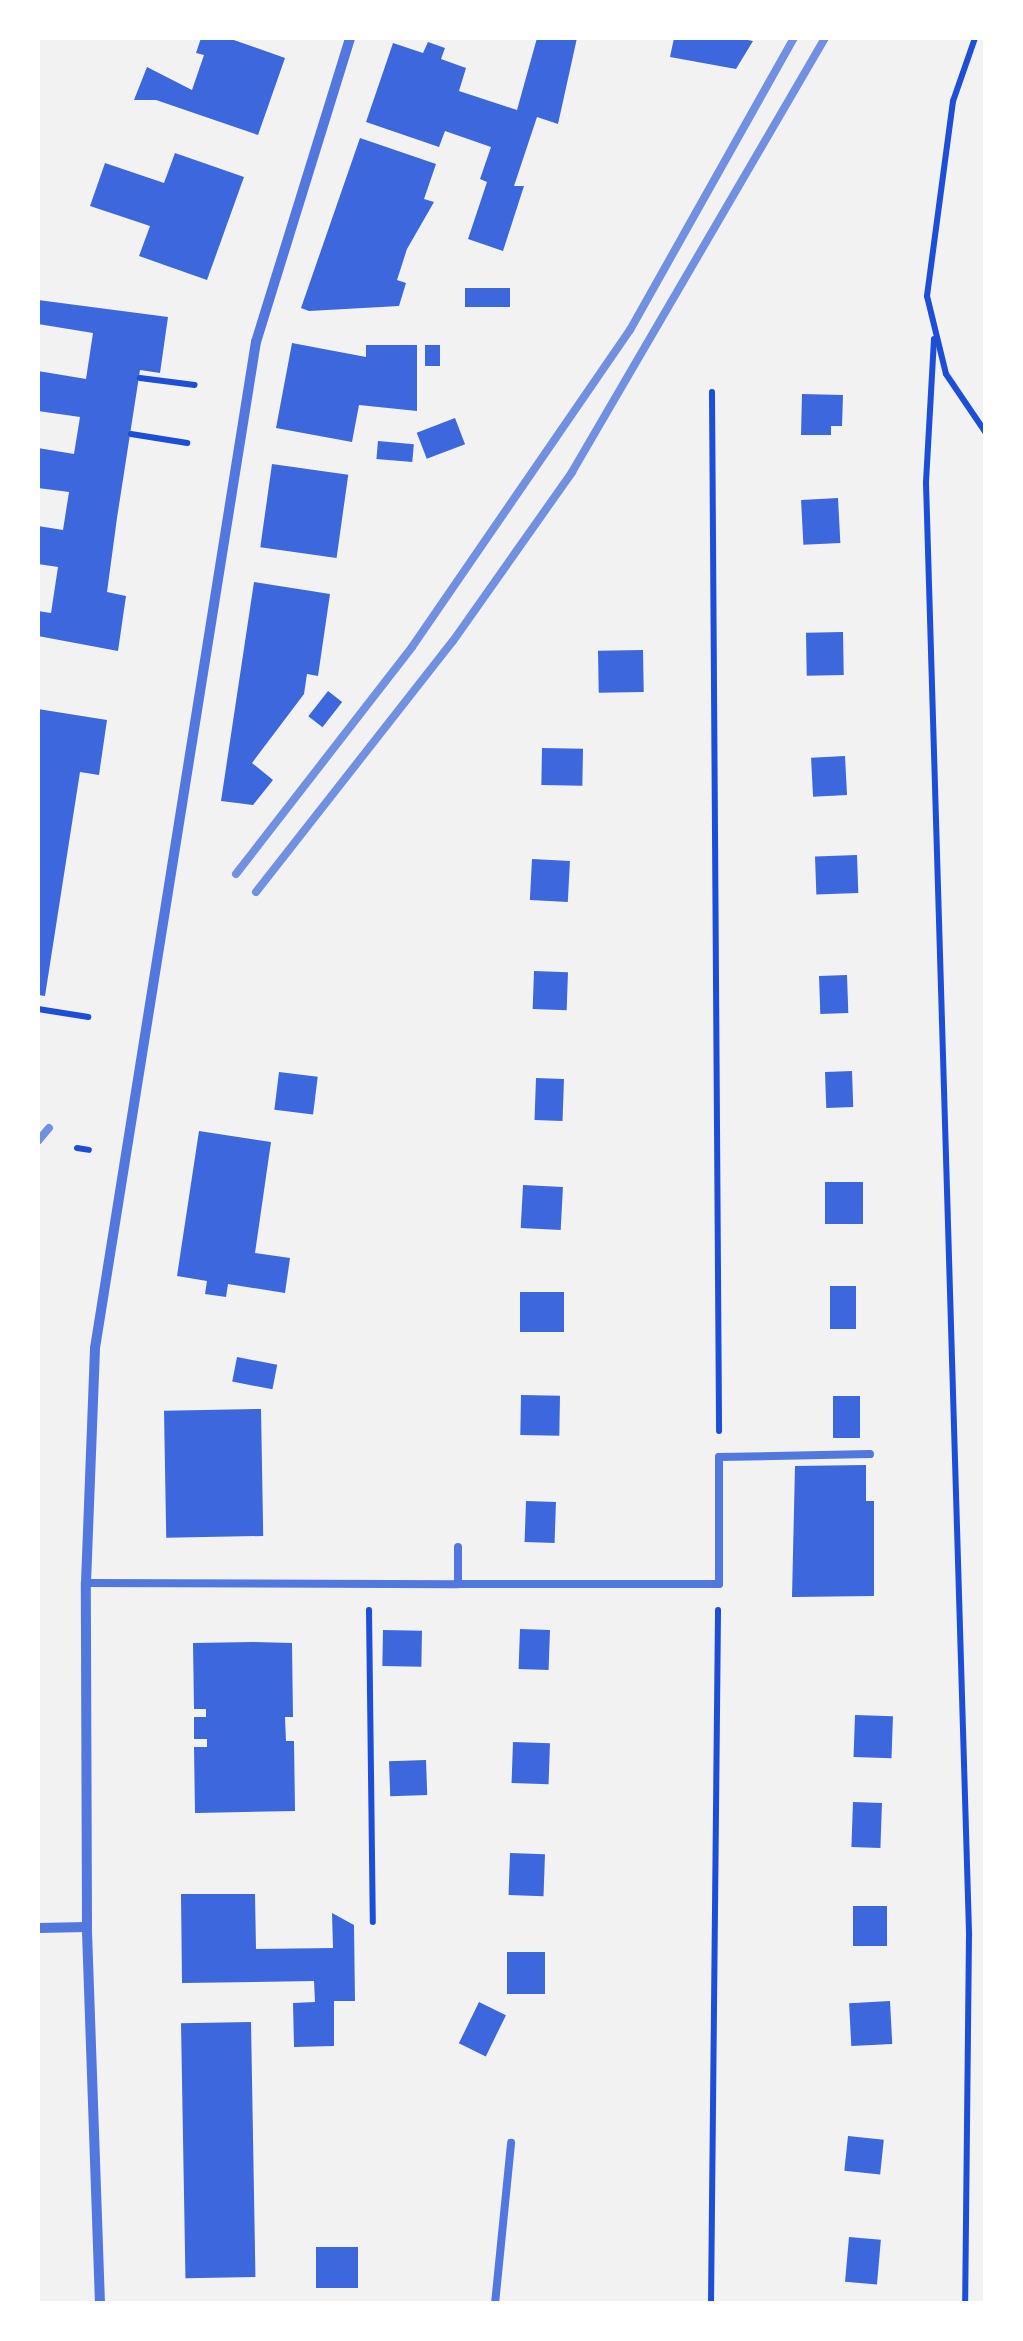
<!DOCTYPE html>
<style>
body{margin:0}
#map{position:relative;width:1023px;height:2341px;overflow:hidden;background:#f2f2f2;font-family:"Alegreya Sans",sans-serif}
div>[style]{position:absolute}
.building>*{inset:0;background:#3d67dc;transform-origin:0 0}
.path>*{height:6px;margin:-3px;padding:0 3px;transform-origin:3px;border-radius:3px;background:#1d4ed8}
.service>*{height:8px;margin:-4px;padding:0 4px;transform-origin:4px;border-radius:4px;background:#5277de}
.minor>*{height:10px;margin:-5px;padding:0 5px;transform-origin:5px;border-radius:5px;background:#5277de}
.rail>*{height:8px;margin:-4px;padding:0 4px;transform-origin:4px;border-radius:4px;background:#7290e2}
span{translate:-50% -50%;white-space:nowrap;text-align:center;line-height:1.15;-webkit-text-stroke:8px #fff;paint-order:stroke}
.frame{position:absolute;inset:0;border:40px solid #fff;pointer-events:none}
</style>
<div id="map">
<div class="building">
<i style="clip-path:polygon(201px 38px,228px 38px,285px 58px,258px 135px,156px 100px,134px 100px,147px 67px,192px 90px,204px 55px,196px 53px)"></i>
<i style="clip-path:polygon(537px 38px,577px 38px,558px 124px,537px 117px,514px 186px,524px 186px,503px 251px,468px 239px,487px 182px,480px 179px,491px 147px,445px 131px,439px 147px,366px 122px,393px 43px,423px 53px,428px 42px,445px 48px,441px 59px,466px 68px,459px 91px,517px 110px)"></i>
<i style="clip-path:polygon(674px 38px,737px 38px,753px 41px,736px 69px,670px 57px)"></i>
<i style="clip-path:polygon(360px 138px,436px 164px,424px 199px,434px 202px,407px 249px,397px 280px,406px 283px,399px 306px,309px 311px,301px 308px)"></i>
<i style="clip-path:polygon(175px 153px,244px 177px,207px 280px,139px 256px,150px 226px,90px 206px,105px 163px,164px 183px)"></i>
<i style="left:465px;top:288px;width:45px;height:19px"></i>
<i style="clip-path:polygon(38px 300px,168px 317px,160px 373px,140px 370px,117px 518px,107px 592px,126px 596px,118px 651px,38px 636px,38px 611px,51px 613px,58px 567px,38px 564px,38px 526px,63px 530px,69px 492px,38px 488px,38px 448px,74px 454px,80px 417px,38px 411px,38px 371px,86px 379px,93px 333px,38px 324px)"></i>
<i style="clip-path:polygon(292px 343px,366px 357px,366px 345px,417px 345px,417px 411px,359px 405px,352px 442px,276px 428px)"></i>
<i style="left:425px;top:345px;width:15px;height:21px"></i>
<i style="clip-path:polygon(802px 394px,843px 395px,842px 426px,831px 426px,831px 435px,801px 435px)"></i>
<i style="left:455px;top:418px;width:28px;height:41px;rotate:69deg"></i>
<i style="left:378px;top:441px;width:36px;height:18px;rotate:5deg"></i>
<i style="left:272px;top:464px;width:77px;height:84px;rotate:8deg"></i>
<i style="left:838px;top:498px;width:45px;height:37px;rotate:87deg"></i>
<i style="clip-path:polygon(254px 582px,330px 594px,318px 676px,307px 674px,304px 694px,252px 763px,273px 780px,253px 805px,221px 801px)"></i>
<i style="left:843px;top:632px;width:43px;height:37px;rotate:89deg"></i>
<i style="left:643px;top:650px;width:42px;height:45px;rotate:89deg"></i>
<i style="left:328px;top:691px;width:18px;height:32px;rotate:38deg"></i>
<i style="clip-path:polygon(38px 709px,107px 720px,99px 775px,80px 772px,45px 996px,38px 995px)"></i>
<i style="left:542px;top:748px;width:41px;height:37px;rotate:1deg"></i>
<i style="left:845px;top:756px;width:39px;height:34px;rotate:87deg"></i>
<i style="left:857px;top:855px;width:38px;height:42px;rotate:88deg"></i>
<i style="left:532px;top:859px;width:38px;height:41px;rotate:3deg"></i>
<i style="left:534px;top:971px;width:34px;height:38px;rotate:2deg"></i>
<i style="left:847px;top:975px;width:38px;height:28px;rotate:88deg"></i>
<i style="left:852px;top:1071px;width:36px;height:27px;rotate:88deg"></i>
<i style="left:279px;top:1072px;width:39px;height:38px;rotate:7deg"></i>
<i style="left:536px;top:1078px;width:28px;height:42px;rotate:2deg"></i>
<i style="clip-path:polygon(199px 1131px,271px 1142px,255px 1253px,290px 1258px,285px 1293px,228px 1284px,226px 1297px,205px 1294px,207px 1281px,177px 1276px)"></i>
<i style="left:825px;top:1182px;width:38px;height:42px"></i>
<i style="left:523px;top:1185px;width:40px;height:43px;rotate:3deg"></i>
<i style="left:830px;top:1286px;width:26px;height:43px"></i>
<i style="left:520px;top:1292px;width:44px;height:40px"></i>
<i style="left:237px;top:1357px;width:41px;height:25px;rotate:11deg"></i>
<i style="left:521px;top:1395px;width:39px;height:40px;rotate:1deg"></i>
<i style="left:833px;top:1396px;width:27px;height:42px"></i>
<i style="left:261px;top:1409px;width:127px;height:97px;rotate:89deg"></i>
<i style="clip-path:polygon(866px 1465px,866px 1501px,874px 1501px,874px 1596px,792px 1597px,795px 1466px)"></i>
<i style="left:526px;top:1501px;width:30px;height:41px;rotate:2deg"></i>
<i style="left:520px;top:1629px;width:30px;height:40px;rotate:2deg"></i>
<i style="left:383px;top:1630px;width:39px;height:36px;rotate:1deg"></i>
<i style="clip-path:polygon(253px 1642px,292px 1643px,293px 1717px,285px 1717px,286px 1741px,294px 1741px,295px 1811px,195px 1813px,194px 1747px,207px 1747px,207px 1739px,194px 1739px,194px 1717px,206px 1717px,206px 1709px,194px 1709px,193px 1643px)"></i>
<i style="left:855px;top:1715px;width:38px;height:42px;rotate:2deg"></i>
<i style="left:513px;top:1742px;width:37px;height:41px;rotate:2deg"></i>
<i style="left:426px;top:1760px;width:35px;height:37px;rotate:88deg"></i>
<i style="left:853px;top:1802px;width:29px;height:45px;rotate:2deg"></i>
<i style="left:510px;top:1853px;width:35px;height:42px;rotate:2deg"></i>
<i style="clip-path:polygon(181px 1894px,255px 1894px,256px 1949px,333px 1948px,332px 1913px,354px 1925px,355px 2001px,334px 2001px,334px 2046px,294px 2047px,293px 2003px,315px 2002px,314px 1981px,182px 1983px)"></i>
<i style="left:853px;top:1906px;width:34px;height:40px"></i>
<i style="left:507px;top:1952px;width:38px;height:42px"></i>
<i style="left:890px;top:2001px;width:43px;height:41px;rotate:87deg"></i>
<i style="left:479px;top:2002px;width:30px;height:46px;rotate:26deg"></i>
<i style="left:251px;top:2022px;width:255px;height:70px;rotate:89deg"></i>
<i style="left:848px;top:2136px;width:36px;height:35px;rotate:6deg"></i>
<i style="left:849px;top:2237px;width:32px;height:45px;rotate:5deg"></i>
<i style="left:316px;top:2247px;width:42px;height:41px"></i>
</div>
<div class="path">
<i style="left:975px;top:38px;width:67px;rotate:109.2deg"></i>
<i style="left:953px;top:101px;width:197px;rotate:97.6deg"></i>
<i style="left:927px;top:296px;width:80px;rotate:76.3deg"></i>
<i style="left:946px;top:374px;width:71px;rotate:55.9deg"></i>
<i style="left:934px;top:339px;width:144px;rotate:93.2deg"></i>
<i style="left:926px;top:483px;width:1453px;rotate:88.3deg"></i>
<i style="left:969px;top:1935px;width:369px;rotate:90.6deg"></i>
<i style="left:140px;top:378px;width:55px;rotate:7.3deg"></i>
<i style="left:712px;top:392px;width:1039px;rotate:89.61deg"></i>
<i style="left:131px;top:434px;width:57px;rotate:9.1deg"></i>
<i style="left:38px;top:1009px;width:51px;rotate:9.1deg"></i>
<i style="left:77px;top:1148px;width:12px;rotate:9deg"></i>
<i style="left:369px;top:1610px;width:312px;rotate:89.3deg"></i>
<i style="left:711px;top:2304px;width:694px;rotate:-89.42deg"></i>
</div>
<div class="service">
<i style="left:86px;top:1583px;width:372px;rotate:0.2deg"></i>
<i style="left:458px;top:1584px;width:37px;rotate:-90deg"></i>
<i style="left:458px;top:1584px;width:261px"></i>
<i style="left:719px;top:1584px;width:127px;rotate:-90deg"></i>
<i style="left:719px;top:1457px;width:151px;rotate:-1.1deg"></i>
<i style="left:495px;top:2304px;width:162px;rotate:-84.3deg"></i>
</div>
<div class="minor">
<i style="left:38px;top:1928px;width:49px;rotate:-1.2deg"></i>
<i style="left:100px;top:2304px;width:377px;rotate:-92deg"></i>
<i style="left:87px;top:1927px;width:344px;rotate:-90.2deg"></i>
<i style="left:86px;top:1583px;width:235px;rotate:-87.8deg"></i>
<i style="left:95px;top:1348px;width:1019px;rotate:-80.91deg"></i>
<i style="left:256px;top:342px;width:318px;rotate:-72.8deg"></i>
</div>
<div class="rail">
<i style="left:236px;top:874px;width:287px;rotate:-52.2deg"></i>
<i style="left:412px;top:647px;width:385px;rotate:-55.5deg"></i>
<i style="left:630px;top:330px;width:335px;rotate:-60.7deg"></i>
<i style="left:256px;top:892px;width:319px;rotate:-51.9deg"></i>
<i style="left:453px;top:641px;width:207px;rotate:-54.8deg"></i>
<i style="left:572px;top:472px;width:502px;rotate:-59.76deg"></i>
<i style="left:38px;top:1141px;width:17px;rotate:-50deg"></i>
</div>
<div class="frame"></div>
</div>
